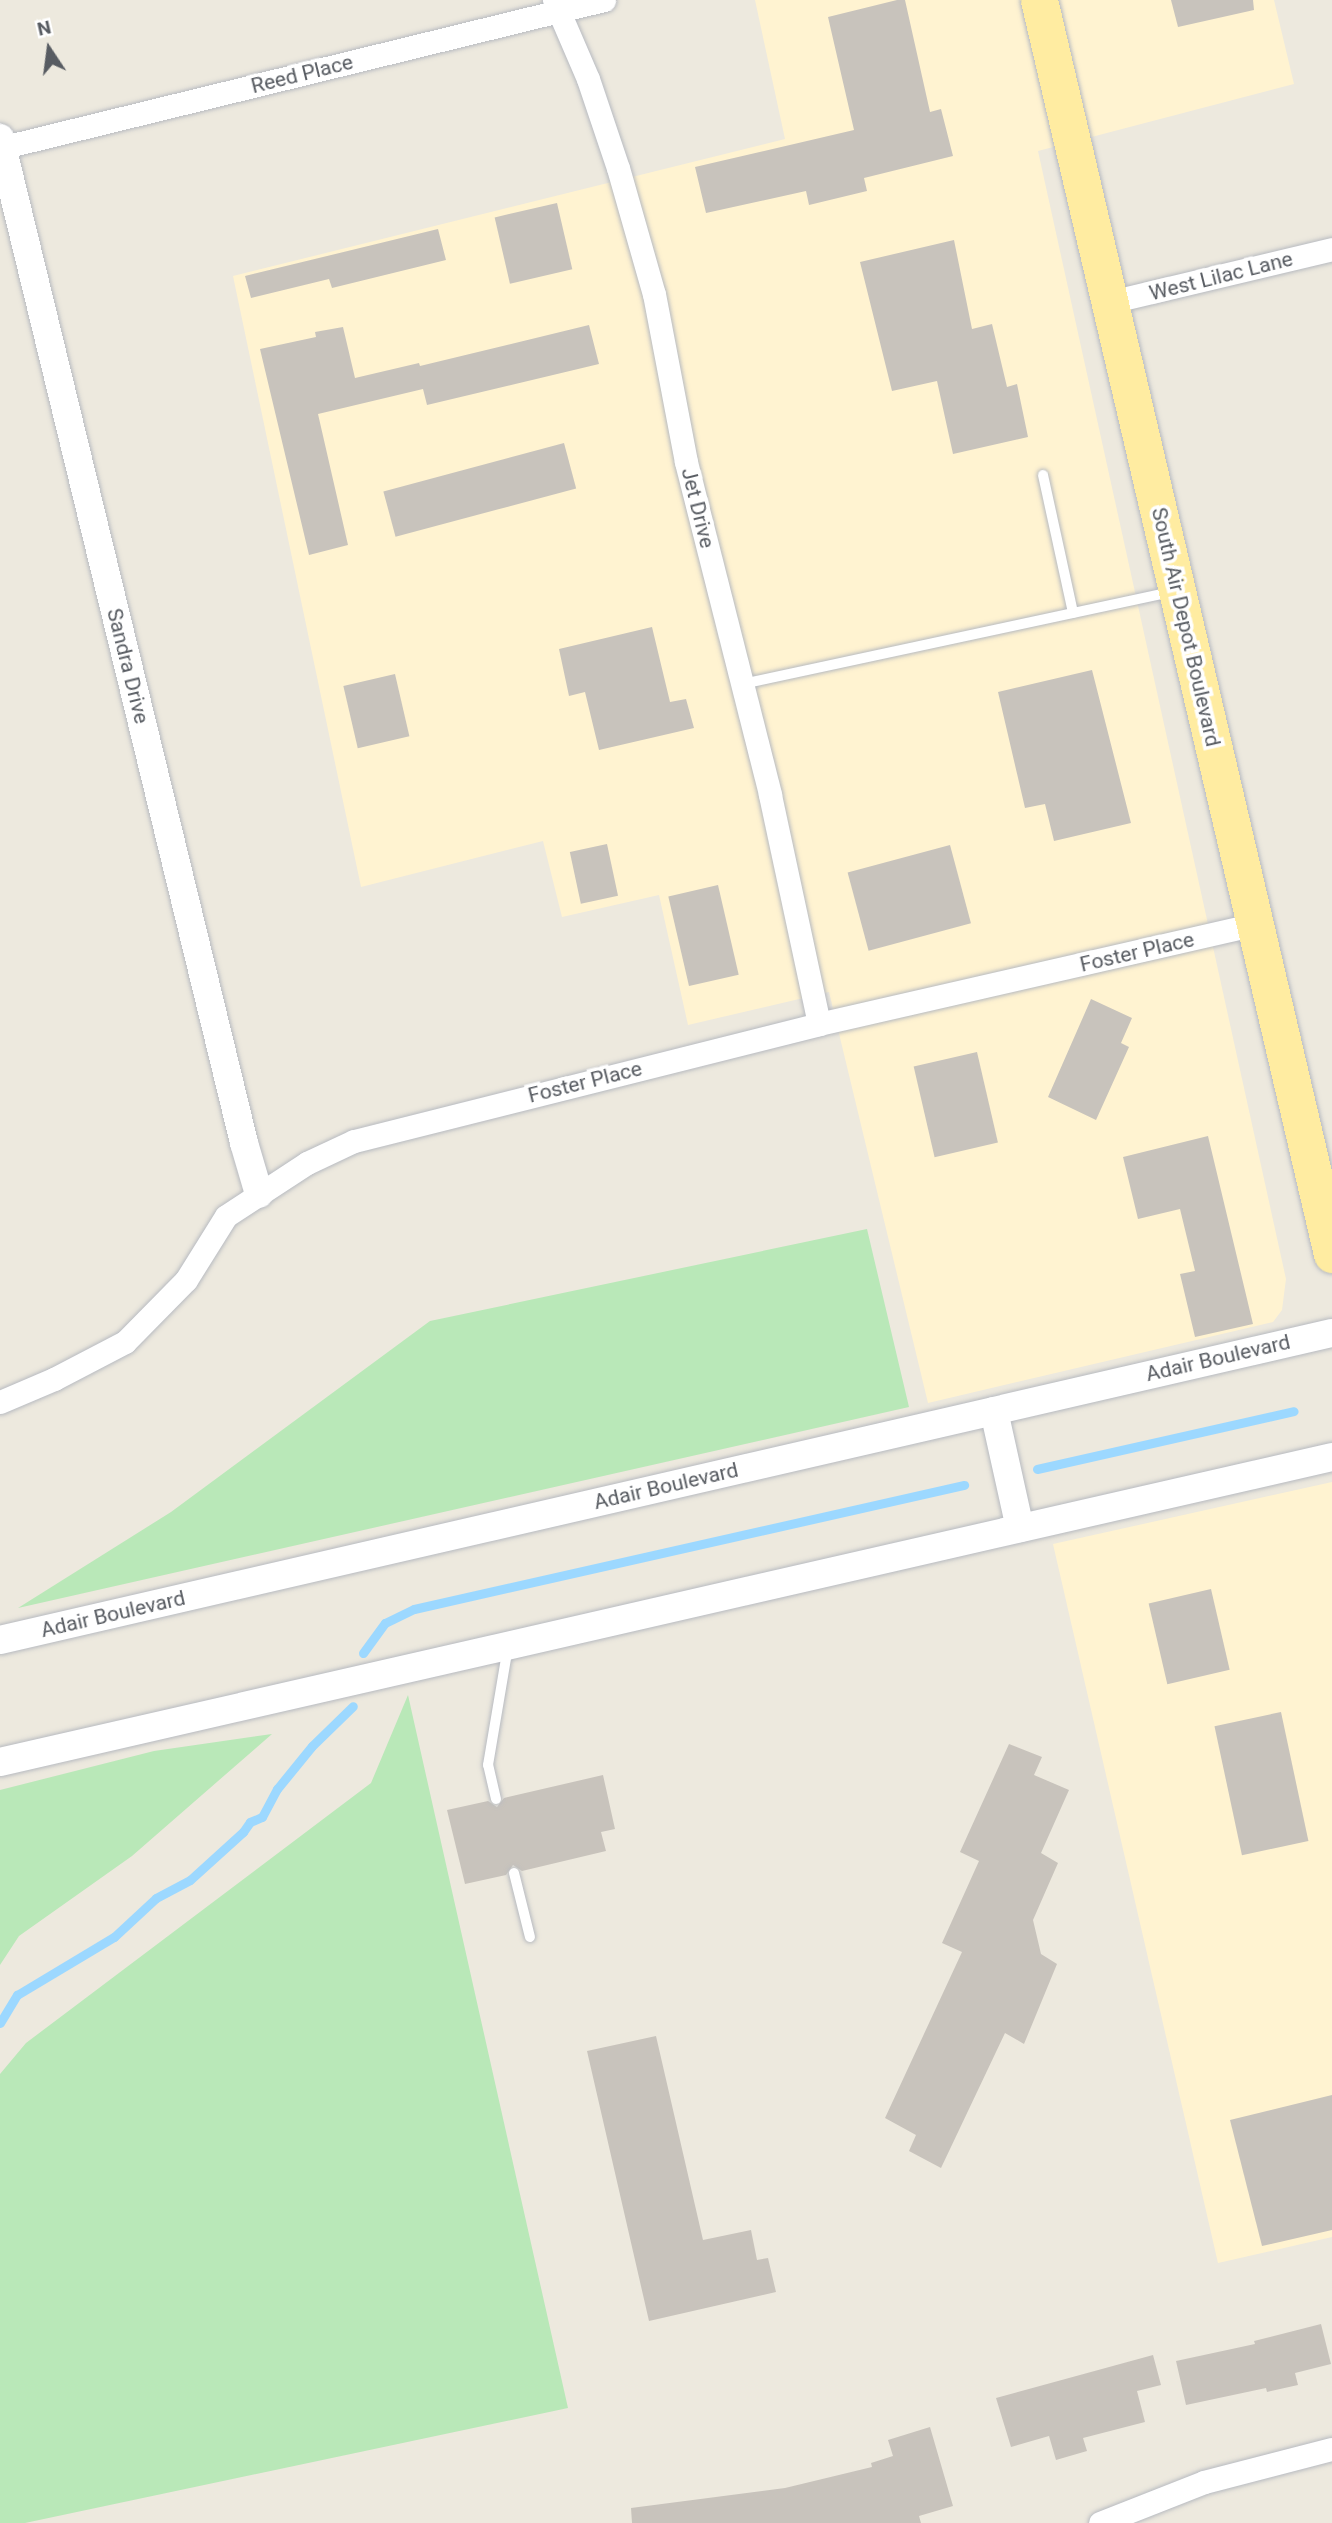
<!DOCTYPE html>
<style>
body{margin:0}
#map{position:relative;width:1332px;height:2523px;overflow:hidden;background:#ede9de;font-family:Roboto,sans-serif}
div>[style]{position:absolute}
.commercial>*{inset:0;background:#fff3d1}
.green>*{inset:0;background:#b9e8b8}
.stream>*{height:9px;margin:-4.5px;padding:0 4.5px;transform-origin:4.5px;border-radius:4.5px;background:#9cd8ff}
.building>*{inset:0;background:#c8c3bc;transform-origin:0 0}
.roads{filter:drop-shadow(0 0 2px #b7bac0) drop-shadow(0 0 2px #b7bac0)}
.service>*{height:10px;margin:-5px;padding:0 5px;transform-origin:5px;border-radius:5px;background:#fff}
.minor>*{height:23px;margin:-11.5px;padding:0 11.5px;transform-origin:11.5px;border-radius:11.5px;background:#fff}
.tertiary>*{height:28px;margin:-14px;padding:0 14px;transform-origin:14px;border-radius:14px;background:#fff}
.primary>*{height:37px;margin:-18.5px;padding:0 18.5px;transform-origin:18.5px;border-radius:18.5px;background:#ffeca1}
span{translate:-50% -50%;white-space:nowrap;text-align:center;line-height:1.15;-webkit-text-stroke:7px #fff;paint-order:stroke}
.street-label{font-size:21px;color:#585c62}
.north{position:absolute;left:14px;top:14px;width:70px;height:70px;-webkit-text-stroke:5px #fff;paint-order:stroke;rotate:347deg;font-size:19px;font-weight:700;line-height:28px;text-align:center;color:#585c62}
.north::after{content:'';display:block;margin:auto;width:24px;height:32px;background:#585c62;clip-path:polygon(50% 0,100% 100%,50% 72%,0 100%)}
</style>
<div id="map">
<div class="commercial">
<i style="clip-path:polygon(755px 0,1274px 0,1294px 84px,1038px 151px,1286px 1279px,1282px 1310px,1273px 1322px,928px 1403px,829px 992px,688px 1025px,659px 895px,562px 917px,543px 841px,361px 887px,233px 276px,785px 139px)"></i>
<i style="clip-path:polygon(1332px 1482px,1332px 2237px,1218px 2263px,1053px 1544px)"></i>
</div>
<div class="green">
<i style="clip-path:polygon(867px 1229px,909px 1407px,18px 1608px,171px 1512px,430px 1321px)"></i>
<i style="clip-path:polygon(408px 1695px,568px 2408px,25px 2523px,0 2523px,0 2074px,26px 2043px,371px 1783px)"></i>
<i style="clip-path:polygon(272px 1734px,132px 1856px,19px 1936px,0 1965px,0 1790px,154px 1751px)"></i>
</div>
<div class="stream">
<i style="left:1037px;top:1469px;width:263px;rotate:-12.7deg"></i>
<i style="left:363px;top:1653px;width:37px;rotate:-54deg"></i>
<i style="left:385px;top:1623px;width:32px;rotate:-26deg"></i>
<i style="left:414px;top:1609px;width:564px;rotate:-12.71deg"></i>
<i style="left:0;top:2023px;width:33px;rotate:-59deg"></i>
<i style="left:17px;top:1995px;width:113px;rotate:-30.9deg"></i>
<i style="left:114px;top:1937px;width:57px;rotate:-42.9deg"></i>
<i style="left:156px;top:1898px;width:38px;rotate:-28deg"></i>
<i style="left:190px;top:1880px;width:72px;rotate:-42.2deg"></i>
<i style="left:243px;top:1832px;width:12px;rotate:-55deg"></i>
<i style="left:250px;top:1822px;width:13px;rotate:-23deg"></i>
<i style="left:262px;top:1817px;width:32px;rotate:-62deg"></i>
<i style="left:277px;top:1789px;width:55px;rotate:-50.9deg"></i>
<i style="left:312px;top:1746px;width:57px;rotate:-44.3deg"></i>
</div>
<div class="building">
<i style="clip-path:polygon(897px 0,905px 0,930px 112px,941px 109px,953px 156px,864px 178px,867px 191px,809px 205px,806px 191px,706px 213px,695px 167px,854px 130px,828px 17px)"></i>
<i style="clip-path:polygon(1171px 0,1253px 0,1254px 10px,1178px 27px)"></i>
<i style="left:557px;top:203px;width:68px;height:64px;rotate:77deg"></i>
<i style="clip-path:polygon(438px 229px,446px 260px,332px 288px,329px 279px,251px 298px,245px 276px)"></i>
<i style="clip-path:polygon(954px 240px,972px 329px,992px 324px,1007px 387px,1017px 384px,1028px 437px,953px 454px,937px 381px,892px 391px,860px 262px)"></i>
<i style="clip-path:polygon(589px 325px,599px 364px,427px 405px,423px 389px,318px 414px,348px 545px,309px 555px,260px 349px,316px 337px,315px 332px,343px 327px,355px 378px,419px 363px,420px 366px)"></i>
<i style="left:564px;top:443px;width:47px;height:187px;rotate:75deg"></i>
<i style="clip-path:polygon(652px 627px,670px 702px,686px 699px,694px 728px,599px 750px,585px 692px,569px 696px,559px 649px)"></i>
<i style="clip-path:polygon(1092px 670px,1131px 823px,1054px 841px,1045px 804px,1025px 808px,998px 692px)"></i>
<i style="left:395px;top:674px;width:64px;height:53px;rotate:77deg"></i>
<i style="left:607px;top:844px;width:53px;height:38px;rotate:78deg"></i>
<i style="left:950px;top:845px;width:81px;height:106px;rotate:75deg"></i>
<i style="left:718px;top:885px;width:92px;height:51px;rotate:77deg"></i>
<i style="clip-path:polygon(1091px 999px,1132px 1018px,1121px 1043px,1129px 1047px,1096px 1120px,1048px 1097px)"></i>
<i style="left:977px;top:1052px;width:93px;height:65px;rotate:77deg"></i>
<i style="clip-path:polygon(1208px 1136px,1253px 1324px,1195px 1337px,1180px 1274px,1195px 1271px,1180px 1209px,1138px 1219px,1123px 1157px)"></i>
<i style="left:1211px;top:1589px;width:83px;height:64px;rotate:77deg"></i>
<i style="left:1281px;top:1712px;width:132px;height:68px;rotate:78deg"></i>
<i style="clip-path:polygon(1009px 1744px,1042px 1757px,1034px 1775px,1069px 1790px,1041px 1853px,1058px 1863px,1033px 1920px,1041px 1954px,1057px 1964px,1024px 2044px,1005px 2033px,941px 2168px,909px 2151px,916px 2135px,885px 2118px,962px 1952px,942px 1943px,979px 1861px,960px 1852px)"></i>
<i style="clip-path:polygon(603px 1775px,615px 1829px,601px 1832px,606px 1851px,522px 1871px,513px 1865px,506px 1875px,465px 1884px,447px 1810px,488px 1801px,497px 1807px,504px 1798px)"></i>
<i style="clip-path:polygon(656px 2036px,703px 2240px,751px 2230px,757px 2260px,768px 2258px,776px 2292px,649px 2321px,587px 2051px)"></i>
<i style="clip-path:polygon(1332px 2095px,1332px 2230px,1262px 2246px,1230px 2120px)"></i>
<i style="clip-path:polygon(1321px 2324px,1331px 2364px,1295px 2373px,1298px 2385px,1267px 2392px,1266px 2388px,1186px 2405px,1176px 2361px,1255px 2344px,1254px 2341px)"></i>
<i style="clip-path:polygon(1153px 2355px,1161px 2385px,1137px 2391px,1145px 2422px,1083px 2438px,1087px 2451px,1056px 2460px,1049px 2436px,1011px 2447px,996px 2398px)"></i>
<i style="clip-path:polygon(930px 2427px,953px 2506px,919px 2516px,921px 2523px,632px 2523px,631px 2508px,785px 2488px,872px 2467px,871px 2463px,893px 2456px,888px 2440px)"></i>
</div>
<div class="roads">
<div class="service">
<i style="left:1043px;top:475px;width:141px;rotate:77.7deg"></i>
<i style="left:742px;top:684px;width:439px;rotate:-12.1deg"></i>
<i style="left:496px;top:1799px;width:35px;rotate:-103deg"></i>
<i style="left:488px;top:1765px;width:120px;rotate:-80.4deg"></i>
<i style="left:514px;top:1873px;width:66px;rotate:76deg"></i>
</div>
<div class="minor">
<i style="left:554px;top:0;width:86px;rotate:66.7deg"></i>
<i style="left:588px;top:79px;width:94px;rotate:71.4deg"></i>
<i style="left:618px;top:168px;width:131px;rotate:74.1deg"></i>
<i style="left:654px;top:294px;width:171px;rotate:79.2deg"></i>
<i style="left:686px;top:462px;width:343px;rotate:75.8deg"></i>
<i style="left:770px;top:795px;width:234px;rotate:77.9deg"></i>
<i style="left:0;top:148px;width:622px;rotate:-13.77deg"></i>
<i style="left:1110px;top:302px;width:228px;rotate:-13.4deg"></i>
<i style="left:0;top:1402px;width:59px;rotate:-23.1deg"></i>
<i style="left:54px;top:1379px;width:80px;rotate:-27.5deg"></i>
<i style="left:125px;top:1342px;width:87px;rotate:-45.5deg"></i>
<i style="left:186px;top:1280px;width:75px;rotate:-58deg"></i>
<i style="left:226px;top:1216px;width:97px;rotate:-33.2deg"></i>
<i style="left:307px;top:1163px;width:52px;rotate:-25.1deg"></i>
<i style="left:354px;top:1141px;width:479px;rotate:-14.1deg"></i>
<i style="left:819px;top:1024px;width:448px;rotate:-12.9deg"></i>
<i style="left:1100px;top:2523px;width:112px;rotate:-21.5deg"></i>
<i style="left:1204px;top:2482px;width:132px;rotate:-14.5deg"></i>
</div>
<div class="tertiary">
<i style="left:0;top:138px;width:1034px;rotate:76.35deg"></i>
<i style="left:244px;top:1143px;width:53px;rotate:73.6deg"></i>
<i style="left:994px;top:1411px;width:120px;rotate:77.5deg"></i>
<i style="left:0;top:1640px;width:1367px;rotate:-12.98deg"></i>
<i style="left:0;top:1762px;width:1366px;rotate:-12.9deg"></i>
</div>
<div class="primary">
<i style="left:1039px;top:0;width:1288px;rotate:76.85deg"></i>
</div>
</div>
<div class="street-label">
<span style="left:302px;top:74px;rotate:-14deg">Reed Place</span>
<span style="left:1221px;top:276px;rotate:-14deg">West Lilac Lane</span>
<span style="left:698px;top:508px;rotate:76deg">Jet Drive</span>
<span style="left:1186px;top:627px;rotate:77deg">South Air Depot Boulevard</span>
<span style="left:128px;top:666px;rotate:76deg">Sandra Drive</span>
<span style="left:1137px;top:952px;rotate:-13deg">Foster Place</span>
<span style="left:585px;top:1082px;rotate:-14deg">Foster Place</span>
<span style="left:1218px;top:1358px;rotate:-13deg">Adair Boulevard</span>
<span style="left:666px;top:1486px;rotate:-13deg">Adair Boulevard</span>
<span style="left:113px;top:1614px;rotate:-13deg">Adair Boulevard</span>
</div>
<div class="north">N</div>
</div>
